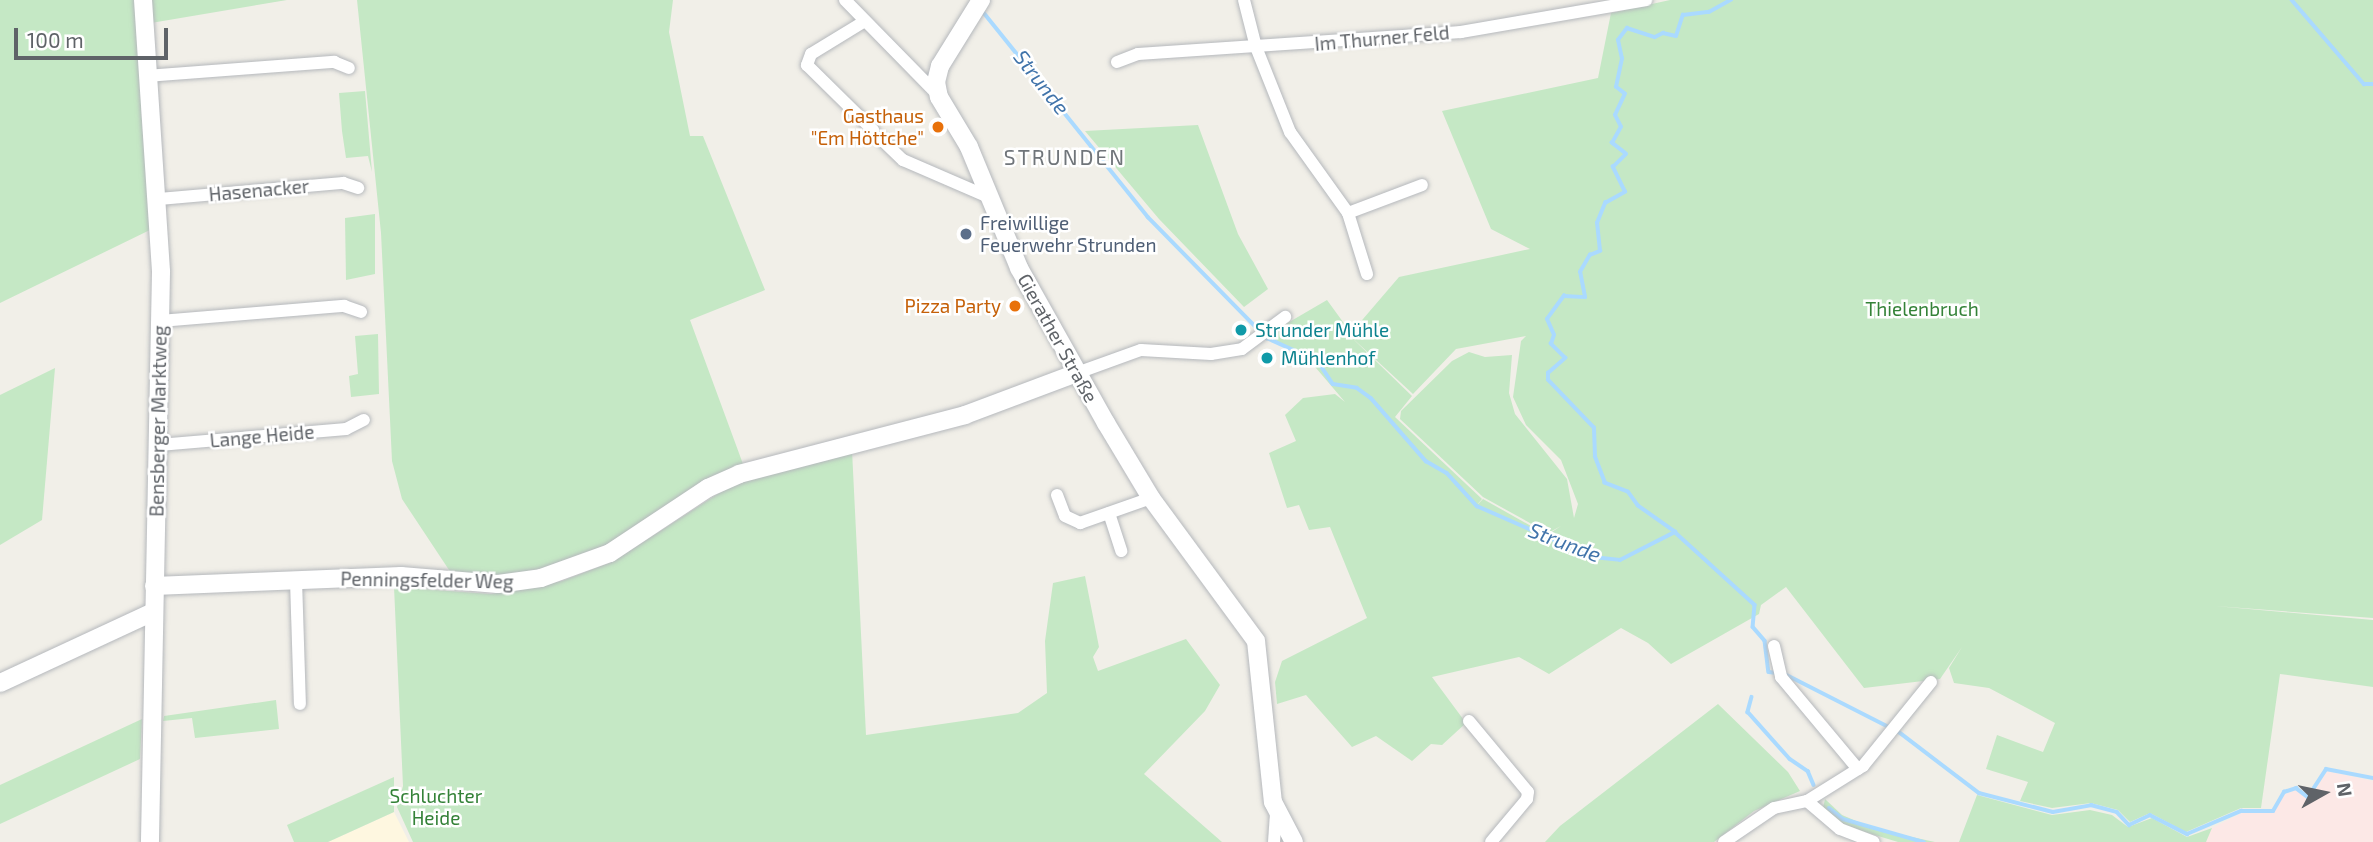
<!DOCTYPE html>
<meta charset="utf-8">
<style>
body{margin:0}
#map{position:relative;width:2373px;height:842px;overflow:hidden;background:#f1efe8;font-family:"Exo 2",sans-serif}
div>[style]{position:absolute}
.commercial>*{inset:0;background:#fef7e0}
.medical>*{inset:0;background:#fce8e6}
.green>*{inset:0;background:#c5e8c5}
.stream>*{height:3.5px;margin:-1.75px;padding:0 1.75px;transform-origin:1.75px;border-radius:1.75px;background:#aadaff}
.roads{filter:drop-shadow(0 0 2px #b5b8bc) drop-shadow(0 0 2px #b5b8bc)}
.street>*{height:12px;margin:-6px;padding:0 6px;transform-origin:6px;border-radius:6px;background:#fff}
.secondary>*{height:18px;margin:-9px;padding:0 9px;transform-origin:9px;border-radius:9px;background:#fff}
.dots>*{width:19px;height:19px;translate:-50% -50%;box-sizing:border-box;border:4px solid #fff;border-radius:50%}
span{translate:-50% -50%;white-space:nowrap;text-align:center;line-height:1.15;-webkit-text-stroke:5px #fff;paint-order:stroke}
.street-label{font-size:19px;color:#5f6368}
.food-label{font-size:19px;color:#c56008}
.right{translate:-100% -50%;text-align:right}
.service-label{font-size:19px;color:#4e5e75}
.left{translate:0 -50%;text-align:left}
.park-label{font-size:19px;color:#348238}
.culture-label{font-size:19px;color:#0d838f}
.water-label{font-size:21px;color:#4174aa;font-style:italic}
.neighbourhood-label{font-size:21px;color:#70757a;letter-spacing:2px}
.north{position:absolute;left:2289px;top:758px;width:70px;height:70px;-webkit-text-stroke:5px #fff;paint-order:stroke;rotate:81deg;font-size:19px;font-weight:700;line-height:28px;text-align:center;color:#5f6368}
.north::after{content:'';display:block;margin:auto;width:24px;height:32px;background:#5f6368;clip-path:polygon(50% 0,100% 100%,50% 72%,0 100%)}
.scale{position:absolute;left:14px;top:28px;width:154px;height:32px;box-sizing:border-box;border:4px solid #5f6368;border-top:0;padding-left:9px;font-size:21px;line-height:24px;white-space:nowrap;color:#5f6368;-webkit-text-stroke:5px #fff;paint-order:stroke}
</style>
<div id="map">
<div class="commercial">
<i style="clip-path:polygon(394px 812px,409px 842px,328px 842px)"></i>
</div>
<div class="medical">
<i style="clip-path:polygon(2327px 771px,2373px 781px,2373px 842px,2206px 842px,2212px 828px,2242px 813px,2273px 813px,2285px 794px,2297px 790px,2309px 800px)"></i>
</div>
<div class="green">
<i style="clip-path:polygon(0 0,140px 0,141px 110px,152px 229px,0 303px)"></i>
<i style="clip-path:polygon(148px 0,287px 0,145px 24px)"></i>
<i style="clip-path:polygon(357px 0,673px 0,669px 32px,690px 136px,703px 136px,765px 290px,690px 320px,743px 464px,598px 553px,529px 575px,453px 576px,402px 499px,392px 461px,381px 233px)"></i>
<i style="clip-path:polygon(evenodd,1670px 0,2373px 0,2373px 618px,2215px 606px,2373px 620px,2373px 687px,2280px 674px,2261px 808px,2241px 808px,2186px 832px,2150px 813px,2130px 822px,2118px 810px,2091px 803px,2052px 808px,2020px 801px,2028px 782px,1986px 769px,1997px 735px,2043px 752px,2055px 723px,1989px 688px,1954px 683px,1949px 668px,1962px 647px,1940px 679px,1864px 688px,1786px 587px,1761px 605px,1759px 614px,1671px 664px,1648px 643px,1621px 628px,1549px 674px,1519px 657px,1432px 677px,1466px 723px,1442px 745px,1431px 744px,1412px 761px,1376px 736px,1352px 747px,1306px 695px,1277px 704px,1275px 682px,1282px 661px,1367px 618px,1330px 527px,1309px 530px,1299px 505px,1287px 508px,1269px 453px,1296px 441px,1285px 415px,1303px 398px,1335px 394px,1345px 402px,1310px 361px,1267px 335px,1327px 300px,1351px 333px,1399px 277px,1530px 249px,1491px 229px,1442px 111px,1598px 78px,1611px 13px,1670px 0,1349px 335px,1413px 394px,1456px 349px,1526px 336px,1521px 341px,1513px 397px,1526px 425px,1561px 460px,1578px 504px,1574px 518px,1567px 479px,1515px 414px,1509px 393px,1512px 355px,1485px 357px,1469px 352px,1452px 361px,1401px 411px,1400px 419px,1483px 497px,1548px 533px,1561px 526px,1547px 535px,1483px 499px,1476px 506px,1482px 499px,1395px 417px,1412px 396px,1349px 335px)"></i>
<i style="clip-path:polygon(365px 91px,372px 172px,368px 156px,346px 158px,342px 131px,339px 93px)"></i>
<i style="clip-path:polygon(1198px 125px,1238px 234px,1268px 289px,1244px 307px,1159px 219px,1085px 131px)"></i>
<i style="clip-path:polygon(375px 214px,375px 274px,346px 280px,345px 218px)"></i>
<i style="clip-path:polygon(378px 334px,379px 394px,351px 397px,349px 376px,358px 374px,355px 336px)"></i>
<i style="clip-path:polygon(55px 368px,42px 520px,0 545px,0 395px)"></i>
<i style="clip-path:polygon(852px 450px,866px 735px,1018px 713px,1047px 693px,1045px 641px,1053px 583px,1085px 576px,1099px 647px,1093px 657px,1098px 671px,1186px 639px,1220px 685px,1205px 711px,1144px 774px,1222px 842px,413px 842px,397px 807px,403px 786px,394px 587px,491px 594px,562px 581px,614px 561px,733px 484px)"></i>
<i style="clip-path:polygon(276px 700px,279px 729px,195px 738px,192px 718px,163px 721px,164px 716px)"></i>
<i style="clip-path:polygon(1718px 704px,1788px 772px,1800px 791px,1754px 811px,1714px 842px,1545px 842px,1560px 826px)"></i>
<i style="clip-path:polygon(142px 719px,140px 759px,0 824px,0 785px)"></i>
<i style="clip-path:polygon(394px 777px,394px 812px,328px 842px,294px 842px,287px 825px)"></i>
<i style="clip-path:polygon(1977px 795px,2052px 815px,2090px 810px,2112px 815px,2128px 827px,2152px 818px,2187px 837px,2212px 828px,2206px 842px,1959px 842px)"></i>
<i style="clip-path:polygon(1825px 799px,1842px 815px,1875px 829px,1935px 842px,1898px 842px,1865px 832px,1834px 820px,1823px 808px)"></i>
</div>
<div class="stream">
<i style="left:2292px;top:0;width:111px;rotate:49.4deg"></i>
<i style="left:2364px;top:84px;width:9px"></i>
<i style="left:981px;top:9px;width:267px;rotate:51.2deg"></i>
<i style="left:1148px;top:217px;width:170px;rotate:45.5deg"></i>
<i style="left:1267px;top:338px;width:56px;rotate:24.3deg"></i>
<i style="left:1318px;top:361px;width:27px;rotate:57deg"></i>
<i style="left:1333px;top:384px;width:24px;rotate:9deg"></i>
<i style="left:1357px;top:388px;width:17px;rotate:36deg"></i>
<i style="left:1371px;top:398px;width:84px;rotate:48.9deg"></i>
<i style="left:1426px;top:461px;width:24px;rotate:30deg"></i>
<i style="left:1447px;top:473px;width:45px;rotate:47.7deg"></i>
<i style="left:1477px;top:506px;width:127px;rotate:23.7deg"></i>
<i style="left:1593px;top:557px;width:27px;rotate:6deg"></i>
<i style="left:1620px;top:560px;width:62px;rotate:-27deg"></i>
<i style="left:1675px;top:532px;width:108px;rotate:42.4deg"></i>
<i style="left:1755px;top:605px;width:22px;rotate:95deg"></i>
<i style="left:1753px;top:627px;width:18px;rotate:49deg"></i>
<i style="left:1765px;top:641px;width:31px;rotate:83deg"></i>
<i style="left:1769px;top:672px;width:7px;rotate:8deg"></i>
<i style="left:1675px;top:532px;width:45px;rotate:-144.9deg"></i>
<i style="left:1638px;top:506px;width:17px;rotate:-126deg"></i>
<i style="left:1628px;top:492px;width:25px;rotate:-159deg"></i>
<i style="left:1605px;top:483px;width:28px;rotate:-111deg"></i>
<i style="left:1595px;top:457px;width:29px;rotate:-92deg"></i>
<i style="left:1594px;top:428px;width:66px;rotate:-133.8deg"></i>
<i style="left:1548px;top:380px;width:7px;rotate:-90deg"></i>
<i style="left:1548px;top:373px;width:23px;rotate:-41deg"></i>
<i style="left:1565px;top:358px;width:20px;rotate:-135deg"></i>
<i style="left:1551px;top:344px;width:9px;rotate:-72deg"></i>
<i style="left:1554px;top:335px;width:17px;rotate:-114deg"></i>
<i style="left:1547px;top:319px;width:29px;rotate:-54deg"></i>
<i style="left:1564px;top:296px;width:21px;rotate:3deg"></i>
<i style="left:1585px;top:297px;width:25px;rotate:-101deg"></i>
<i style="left:1580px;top:272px;width:20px;rotate:-60deg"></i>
<i style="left:1590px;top:255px;width:11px;rotate:-22deg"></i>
<i style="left:1600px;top:251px;width:28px;rotate:-96deg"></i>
<i style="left:1597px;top:223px;width:22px;rotate:-68deg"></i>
<i style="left:1605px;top:203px;width:23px;rotate:-29deg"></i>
<i style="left:1625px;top:192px;width:28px;rotate:-116deg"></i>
<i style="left:1613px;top:167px;width:18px;rotate:-45deg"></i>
<i style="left:1626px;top:154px;width:18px;rotate:-142deg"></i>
<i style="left:1612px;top:143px;width:18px;rotate:-61deg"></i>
<i style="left:1621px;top:127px;width:13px;rotate:-117deg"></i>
<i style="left:1615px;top:115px;width:23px;rotate:-65deg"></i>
<i style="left:1625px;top:94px;width:11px;rotate:-142deg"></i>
<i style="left:1616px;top:87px;width:29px;rotate:-78deg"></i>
<i style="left:1622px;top:59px;width:19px;rotate:-102deg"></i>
<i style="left:1618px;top:40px;width:15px;rotate:-53deg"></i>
<i style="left:1627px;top:28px;width:29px;rotate:18deg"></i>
<i style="left:1655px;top:37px;width:9px;rotate:-27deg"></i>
<i style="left:1663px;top:33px;width:13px;rotate:13deg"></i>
<i style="left:1676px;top:36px;width:22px;rotate:-72deg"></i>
<i style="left:1683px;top:15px;width:26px;rotate:-7deg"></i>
<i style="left:1709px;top:12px;width:25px;rotate:-29deg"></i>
<i style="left:1783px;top:673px;width:130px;rotate:27deg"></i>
<i style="left:1899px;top:732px;width:101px;rotate:37.3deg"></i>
<i style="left:1979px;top:793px;width:76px;rotate:14.4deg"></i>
<i style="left:2053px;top:812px;width:39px;rotate:-10deg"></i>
<i style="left:2091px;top:805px;width:27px;rotate:15deg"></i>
<i style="left:2117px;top:812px;width:18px;rotate:47deg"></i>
<i style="left:2129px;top:825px;width:23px;rotate:-25deg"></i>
<i style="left:2150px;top:815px;width:42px;rotate:27.2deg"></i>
<i style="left:2187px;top:834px;width:59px;rotate:-23.1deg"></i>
<i style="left:2241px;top:811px;width:32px"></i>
<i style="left:2273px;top:811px;width:22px;rotate:-60deg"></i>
<i style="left:2284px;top:792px;width:13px;rotate:-18deg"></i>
<i style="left:2296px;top:788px;width:15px;rotate:37deg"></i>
<i style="left:2308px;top:797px;width:33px;rotate:-57deg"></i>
<i style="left:2326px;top:769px;width:48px;rotate:10.8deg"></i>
<i style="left:1752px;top:697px;width:16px;rotate:105deg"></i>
<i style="left:1748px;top:712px;width:63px;rotate:48.2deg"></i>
<i style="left:1790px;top:759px;width:22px;rotate:34deg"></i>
<i style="left:1808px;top:771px;width:15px;rotate:67deg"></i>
<i style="left:1829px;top:808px;width:18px;rotate:38deg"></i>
<i style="left:1843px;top:819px;width:84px;rotate:15.9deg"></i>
</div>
<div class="roads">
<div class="street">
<i style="left:845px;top:0;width:134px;rotate:45.6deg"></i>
<i style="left:1244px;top:0;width:49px;rotate:75.7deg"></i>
<i style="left:1256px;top:47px;width:92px;rotate:68.2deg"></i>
<i style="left:1290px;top:132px;width:100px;rotate:54.4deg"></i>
<i style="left:1348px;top:213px;width:64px;rotate:72.7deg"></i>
<i style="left:865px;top:21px;width:63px;rotate:148.6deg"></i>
<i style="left:811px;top:54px;width:12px;rotate:110deg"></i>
<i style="left:807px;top:65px;width:93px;rotate:44.6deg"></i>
<i style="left:1117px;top:62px;width:22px;rotate:-21deg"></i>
<i style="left:1138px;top:54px;width:324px;rotate:-3.9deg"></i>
<i style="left:1461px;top:32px;width:188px;rotate:-9.8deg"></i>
<i style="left:146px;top:76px;width:189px;rotate:-4.3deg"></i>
<i style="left:334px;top:62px;width:16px;rotate:22deg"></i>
<i style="left:880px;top:138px;width:32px;rotate:44deg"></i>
<i style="left:903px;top:160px;width:90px;rotate:23.4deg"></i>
<i style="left:159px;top:199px;width:185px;rotate:-5deg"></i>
<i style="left:343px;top:183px;width:16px;rotate:18deg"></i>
<i style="left:1348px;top:213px;width:79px;rotate:-20.7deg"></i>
<i style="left:160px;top:321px;width:185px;rotate:-4.7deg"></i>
<i style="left:344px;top:306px;width:18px;rotate:19deg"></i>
<i style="left:1077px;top:373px;width:68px;rotate:-19.8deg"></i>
<i style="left:1141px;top:350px;width:70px;rotate:3.3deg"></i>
<i style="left:1211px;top:354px;width:31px;rotate:-9deg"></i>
<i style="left:1242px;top:349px;width:54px;rotate:-36.7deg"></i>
<i style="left:159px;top:445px;width:188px;rotate:-4.9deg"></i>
<i style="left:346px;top:429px;width:20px;rotate:-27deg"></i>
<i style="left:1057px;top:495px;width:22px;rotate:69deg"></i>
<i style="left:1065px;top:516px;width:17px;rotate:25deg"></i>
<i style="left:1080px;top:523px;width:75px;rotate:-19.4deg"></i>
<i style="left:1109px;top:513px;width:40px;rotate:72deg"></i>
<i style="left:296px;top:580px;width:124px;rotate:88.2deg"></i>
<i style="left:1774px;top:646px;width:32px;rotate:77deg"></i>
<i style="left:1781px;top:677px;width:120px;rotate:50.1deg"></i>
<i style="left:1469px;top:721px;width:92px;rotate:50.3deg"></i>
<i style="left:1528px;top:792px;width:7px;rotate:98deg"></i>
<i style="left:1527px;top:799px;width:56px;rotate:129.9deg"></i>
<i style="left:1807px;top:801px;width:43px;rotate:40.3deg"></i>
<i style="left:1840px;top:829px;width:36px;rotate:21deg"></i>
<i style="left:1274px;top:842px;width:27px;rotate:-86deg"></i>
<i style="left:1724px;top:842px;width:60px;rotate:-34.2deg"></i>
<i style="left:1774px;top:808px;width:34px;rotate:-12deg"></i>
<i style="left:1807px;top:801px;width:66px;rotate:-32deg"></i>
<i style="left:1863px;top:766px;width:108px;rotate:-51deg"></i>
</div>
<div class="secondary">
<i style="left:143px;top:0;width:273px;rotate:86.2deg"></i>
<i style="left:161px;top:272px;width:570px;rotate:91.11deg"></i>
<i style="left:981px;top:0;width:78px;rotate:121.8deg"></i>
<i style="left:940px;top:66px;width:16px;rotate:104deg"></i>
<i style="left:936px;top:82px;width:15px;rotate:79deg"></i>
<i style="left:939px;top:97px;width:58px;rotate:59deg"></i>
<i style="left:969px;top:147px;width:131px;rotate:67.5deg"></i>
<i style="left:1019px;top:268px;width:178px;rotate:60.7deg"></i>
<i style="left:1106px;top:423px;width:87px;rotate:59deg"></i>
<i style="left:1151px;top:498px;width:177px;rotate:53.7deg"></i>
<i style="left:1256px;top:641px;width:162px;rotate:84deg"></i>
<i style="left:1273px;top:802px;width:45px;rotate:62.3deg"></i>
<i style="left:154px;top:586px;width:247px;rotate:-2.3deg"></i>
<i style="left:401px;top:576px;width:97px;rotate:4.7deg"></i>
<i style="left:498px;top:584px;width:43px;rotate:-7.9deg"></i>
<i style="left:541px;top:578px;width:73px;rotate:-19.9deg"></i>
<i style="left:610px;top:553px;width:118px;rotate:-33.6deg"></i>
<i style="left:708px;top:488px;width:34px;rotate:-24deg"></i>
<i style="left:739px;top:474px;width:234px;rotate:-14.6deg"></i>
<i style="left:965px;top:415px;width:120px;rotate:-20.6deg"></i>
<i style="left:0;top:683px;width:169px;rotate:-24.9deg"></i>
</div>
</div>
<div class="dots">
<i style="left:938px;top:127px;background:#e8710a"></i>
<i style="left:966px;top:234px;background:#5c6f8a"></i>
<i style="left:1015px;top:306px;background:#e8710a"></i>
<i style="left:1241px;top:330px;background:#0f9aa8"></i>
<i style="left:1267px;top:358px;background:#0f9aa8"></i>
</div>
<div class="street-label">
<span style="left:1382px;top:38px;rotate:-5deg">Im Thurner Feld</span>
<span style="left:259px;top:190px;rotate:-5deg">Hasenacker</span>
<span style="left:1058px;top:338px;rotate:61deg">Gierather Straße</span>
<span style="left:158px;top:421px;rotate:-89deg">Bensberger Marktweg</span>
<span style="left:262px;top:436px;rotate:-5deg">Lange Heide</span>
<span style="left:427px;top:580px;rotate:1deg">Penningsfelder Weg</span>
</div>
<div class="food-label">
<span class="right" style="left:924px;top:127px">Gasthaus<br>"Em Höttche"</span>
<span class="right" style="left:1001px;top:306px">Pizza Party</span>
</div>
<div class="service-label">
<span class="left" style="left:980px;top:234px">Freiwillige<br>Feuerwehr Strunden</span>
</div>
<div class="park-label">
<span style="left:1922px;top:309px">Thielenbruch</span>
<span style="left:436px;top:807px">Schluchter<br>Heide</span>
</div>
<div class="culture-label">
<span class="left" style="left:1255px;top:330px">Strunder Mühle</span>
<span class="left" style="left:1281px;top:358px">Mühlenhof</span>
</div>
<div class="water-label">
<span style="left:1042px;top:82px;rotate:52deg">Strunde</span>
<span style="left:1565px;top:542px;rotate:21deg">Strunde</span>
</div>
<div class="neighbourhood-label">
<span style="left:1065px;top:157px">STRUNDEN</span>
</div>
<div class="north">N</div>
<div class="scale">100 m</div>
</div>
